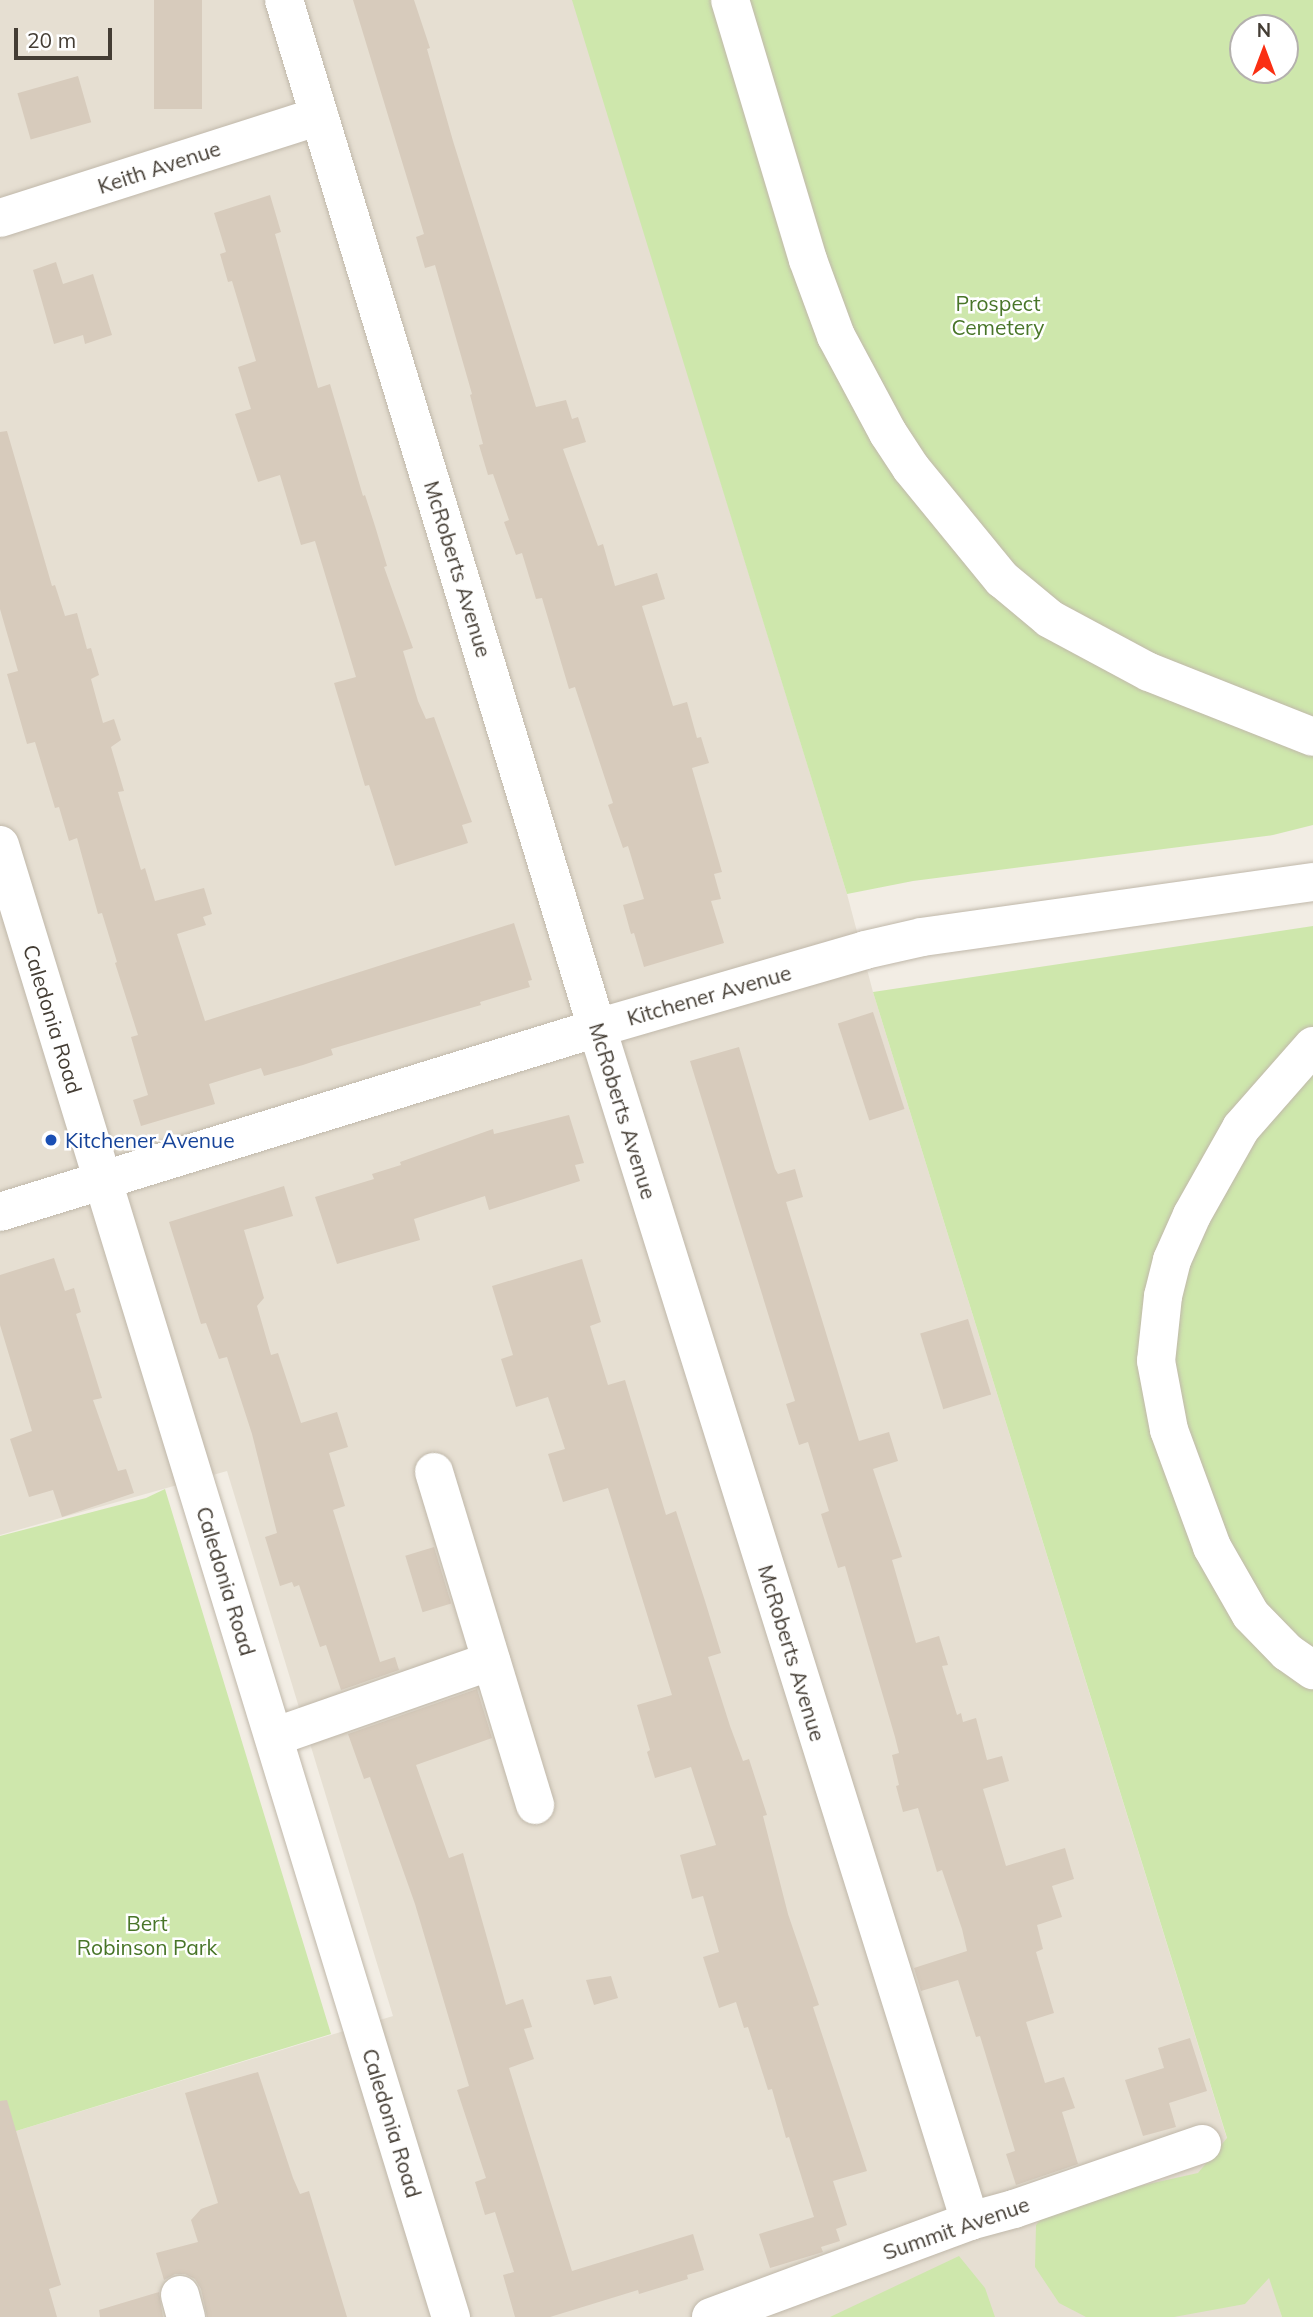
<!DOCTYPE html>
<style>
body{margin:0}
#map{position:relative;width:1313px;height:2317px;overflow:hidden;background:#f2ede4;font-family:Mulish,sans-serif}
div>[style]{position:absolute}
.residential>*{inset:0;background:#e6dfd2}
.green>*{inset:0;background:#cee7ac}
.building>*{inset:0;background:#d7cbbc;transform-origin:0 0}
.roads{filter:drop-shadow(0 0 2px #c0b8aa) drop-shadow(0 0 2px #c0b8aa)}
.minor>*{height:38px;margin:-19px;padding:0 19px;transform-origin:19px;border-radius:19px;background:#fff}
.dots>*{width:19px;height:19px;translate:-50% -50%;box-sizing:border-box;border:4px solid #fff;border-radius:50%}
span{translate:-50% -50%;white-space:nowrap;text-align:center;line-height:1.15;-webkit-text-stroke:5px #fff;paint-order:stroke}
.street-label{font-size:21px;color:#443d34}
.park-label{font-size:21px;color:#487528}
.transit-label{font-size:21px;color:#164399}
.left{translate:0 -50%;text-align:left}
.north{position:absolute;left:1229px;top:14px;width:70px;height:70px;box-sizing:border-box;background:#fff;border:2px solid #b4b1ae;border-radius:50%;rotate:0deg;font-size:19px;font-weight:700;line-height:28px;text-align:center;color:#443d34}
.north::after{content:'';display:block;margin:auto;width:24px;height:32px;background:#fa2f13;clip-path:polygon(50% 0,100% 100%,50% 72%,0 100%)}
.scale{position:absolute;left:14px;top:28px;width:98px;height:32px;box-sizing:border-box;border:4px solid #443d34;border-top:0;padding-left:9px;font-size:21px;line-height:24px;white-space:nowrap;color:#443d34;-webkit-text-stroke:5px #fff;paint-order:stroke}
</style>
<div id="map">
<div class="residential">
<i style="clip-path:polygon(0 0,573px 0,847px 894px,873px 992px,1282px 2317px,0 2317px,0 2136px,393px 2016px,227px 1471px,0 1535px)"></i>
</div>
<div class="green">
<i style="clip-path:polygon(evenodd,572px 0,1313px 0,1313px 825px,1273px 835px,913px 881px,847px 894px,572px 0,1243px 28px,1285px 28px,1285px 70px,1243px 70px,1243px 28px)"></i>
<i style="clip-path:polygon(1313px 926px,1313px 2317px,1282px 2317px,1269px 2278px,1245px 2304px,1174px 2317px,1086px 2317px,1059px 2303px,1035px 2267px,1036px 2225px,1054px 2205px,1198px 2173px,1227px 2138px,873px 992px)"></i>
<i style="clip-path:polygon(165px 1489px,331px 2034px,0 2136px,0 1536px,146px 1498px)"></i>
<i style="clip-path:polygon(959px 2256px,985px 2288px,995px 2317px,830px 2317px)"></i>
</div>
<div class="building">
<i style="left:154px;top:0;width:48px;height:109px"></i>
<i style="clip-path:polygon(353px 0,414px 0,430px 48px,427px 49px,453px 141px,536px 407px,566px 400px,572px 419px,578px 417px,586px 442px,563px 449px,598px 546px,603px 544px,615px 586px,657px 573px,665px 599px,642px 606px,673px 706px,687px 702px,697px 738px,701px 737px,709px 763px,692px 768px,722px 872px,714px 874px,721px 899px,711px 901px,724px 943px,644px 967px,634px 933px,631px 934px,623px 905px,644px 899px,628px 846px,623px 848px,608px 805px,613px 803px,575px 687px,569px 689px,542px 598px,536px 599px,522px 553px,516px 555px,504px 522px,509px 520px,493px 474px,488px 475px,479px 445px,483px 444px,470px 395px,472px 394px,435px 265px,425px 268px,416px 237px,424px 234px)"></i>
<i style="left:78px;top:76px;width:48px;height:63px;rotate:74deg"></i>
<i style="clip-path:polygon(270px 195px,281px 232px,275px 234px,318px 388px,330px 384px,363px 496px,365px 495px,375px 526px,387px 566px,384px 567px,413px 648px,403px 651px,418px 701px,426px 719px,434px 717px,472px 822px,462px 825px,468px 843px,395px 866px,369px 785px,365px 786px,334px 683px,356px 677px,315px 541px,301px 545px,280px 475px,258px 482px,235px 414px,251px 409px,238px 367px,256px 361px,232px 281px,228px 282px,220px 254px,226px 252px,214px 213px)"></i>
<i style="clip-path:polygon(56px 262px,63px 284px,93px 274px,112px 335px,85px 344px,83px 335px,54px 344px,33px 270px)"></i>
<i style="clip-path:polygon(7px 431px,52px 586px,55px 585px,65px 616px,77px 613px,87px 649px,91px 648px,99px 675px,91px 679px,103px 723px,114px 719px,121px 740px,111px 747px,124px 791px,118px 792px,141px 870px,145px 868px,155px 901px,204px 888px,212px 914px,203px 917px,206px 925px,177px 934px,205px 1021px,514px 923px,532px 980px,528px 981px,530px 987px,480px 1002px,481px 1005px,331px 1049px,333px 1055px,303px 1065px,264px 1076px,261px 1068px,209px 1084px,215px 1104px,141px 1126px,133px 1100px,148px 1095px,131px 1037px,138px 1035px,115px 963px,117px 962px,102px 913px,98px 914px,77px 838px,69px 841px,59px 807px,55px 808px,35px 742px,27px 744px,7px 674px,18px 671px,0 609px,0 432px)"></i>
<i style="left:873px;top:1012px;width:102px;height:37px;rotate:72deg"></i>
<i style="clip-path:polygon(739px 1047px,775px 1169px,778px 1174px,795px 1169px,803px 1197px,786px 1202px,859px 1441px,889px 1432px,898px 1461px,873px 1469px,902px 1557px,892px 1560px,916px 1643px,939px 1636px,948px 1665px,942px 1666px,957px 1715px,961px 1713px,963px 1722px,976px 1718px,987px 1760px,1002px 1756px,1009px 1781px,983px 1789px,1006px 1866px,1065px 1848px,1074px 1879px,1052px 1886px,1062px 1917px,1037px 1925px,1043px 1949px,1036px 1952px,1054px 2013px,1026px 2022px,1045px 2083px,1064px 2077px,1075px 2108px,1062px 2112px,1078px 2164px,1016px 2185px,1006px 2154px,1015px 2151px,980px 2036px,976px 2037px,958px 1980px,921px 1991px,914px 1968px,967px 1951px,962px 1929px,942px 1870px,937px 1872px,918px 1808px,903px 1812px,896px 1786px,899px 1785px,892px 1755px,899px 1753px,895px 1737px,845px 1566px,838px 1568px,821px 1514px,829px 1511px,808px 1442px,799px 1445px,786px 1404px,795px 1401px,690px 1061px)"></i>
<i style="clip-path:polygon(569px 1115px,584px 1163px,575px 1165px,580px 1181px,489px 1210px,485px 1196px,414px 1219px,420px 1240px,337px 1264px,315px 1197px,374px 1179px,372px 1174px,401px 1165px,400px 1162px,493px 1129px,494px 1134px)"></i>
<i style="clip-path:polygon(284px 1186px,293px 1216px,244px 1230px,264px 1298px,257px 1306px,271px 1355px,278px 1353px,301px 1423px,337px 1412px,348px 1447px,329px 1453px,345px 1506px,333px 1510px,380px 1662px,395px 1657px,399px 1670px,341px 1690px,326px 1645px,320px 1647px,299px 1585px,294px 1587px,292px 1582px,280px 1586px,265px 1537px,277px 1533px,252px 1434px,227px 1357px,219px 1359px,206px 1323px,201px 1324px,169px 1222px)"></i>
<i style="clip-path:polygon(54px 1258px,65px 1291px,74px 1288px,81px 1312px,76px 1314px,102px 1398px,93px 1400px,118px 1471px,126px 1469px,134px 1493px,62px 1517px,53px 1490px,29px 1497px,10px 1439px,32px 1431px,0 1325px,0 1275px)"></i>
<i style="clip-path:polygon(582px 1259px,601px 1322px,590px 1326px,608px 1385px,625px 1380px,666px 1515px,676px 1511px,705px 1601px,721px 1653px,708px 1657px,730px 1726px,743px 1761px,749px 1759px,767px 1815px,763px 1816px,788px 1914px,819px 2005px,813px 2007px,867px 2171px,833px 2181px,847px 2225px,836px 2229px,840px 2241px,821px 2247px,823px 2252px,770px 2268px,759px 2234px,814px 2217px,789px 2137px,786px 2138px,772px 2089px,768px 2090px,748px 2027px,744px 2028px,736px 2002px,719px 2008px,703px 1957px,719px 1952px,703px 1896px,692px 1899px,680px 1855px,716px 1845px,691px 1767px,655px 1778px,647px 1752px,650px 1750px,637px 1705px,672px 1695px,608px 1488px,563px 1502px,548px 1454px,565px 1449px,548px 1397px,516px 1407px,501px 1359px,513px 1355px,492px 1286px)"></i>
<i style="left:968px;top:1319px;width:79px;height:50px;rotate:73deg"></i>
<i style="left:434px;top:1547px;width:59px;height:30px;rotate:73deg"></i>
<i style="clip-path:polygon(477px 1689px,492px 1738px,416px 1765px,449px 1858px,463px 1853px,506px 2005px,523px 1999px,532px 2027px,524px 2029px,534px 2059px,509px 2068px,572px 2271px,693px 2234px,704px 2270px,687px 2275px,688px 2279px,639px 2294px,638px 2290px,550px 2317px,515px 2317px,503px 2275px,514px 2272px,495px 2212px,485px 2215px,475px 2182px,486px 2178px,457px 2090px,469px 2086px,415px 1904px,370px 1777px,364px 1779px,348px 1734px)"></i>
<i style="clip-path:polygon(611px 1976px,618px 1998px,594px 2005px,586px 1980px)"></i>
<i style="clip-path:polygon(1190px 2038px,1207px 2091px,1169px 2103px,1176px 2127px,1143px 2136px,1125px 2080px,1164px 2068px,1158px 2048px)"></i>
<i style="clip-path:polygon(258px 2072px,293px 2178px,300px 2194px,309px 2191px,347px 2317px,207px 2317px,201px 2289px,195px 2279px,185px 2274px,175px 2274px,164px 2280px,156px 2253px,198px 2242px,191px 2220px,201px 2209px,218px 2203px,185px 2093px)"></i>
<i style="clip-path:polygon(7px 2100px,61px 2285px,49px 2289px,57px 2317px,0 2317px,0 2101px)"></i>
<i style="clip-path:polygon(159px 2292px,163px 2317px,100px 2317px,99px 2310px)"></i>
</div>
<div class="roads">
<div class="minor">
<i style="left:284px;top:0;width:1075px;rotate:73.07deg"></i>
<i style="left:597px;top:1028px;width:1250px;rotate:72.64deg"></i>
<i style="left:730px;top:0;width:271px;rotate:73.3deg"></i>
<i style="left:808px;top:260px;width:81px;rotate:69.8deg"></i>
<i style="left:836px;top:336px;width:110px;rotate:61.8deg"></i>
<i style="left:888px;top:433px;width:42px;rotate:56.7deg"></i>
<i style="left:911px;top:468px;width:144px;rotate:50.7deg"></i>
<i style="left:1002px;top:579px;width:62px;rotate:39.8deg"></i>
<i style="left:1050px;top:619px;width:112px;rotate:28.2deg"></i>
<i style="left:1149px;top:672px;width:176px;rotate:21.6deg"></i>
<i style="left:0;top:218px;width:335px;rotate:-17.7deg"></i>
<i style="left:0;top:845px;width:1540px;rotate:72.97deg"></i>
<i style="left:1313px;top:1046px;width:109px;rotate:131.3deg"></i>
<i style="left:1241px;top:1128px;width:100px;rotate:119.4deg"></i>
<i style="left:1192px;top:1215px;width:49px;rotate:114deg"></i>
<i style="left:1172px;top:1260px;width:37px;rotate:104deg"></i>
<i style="left:1163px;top:1296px;width:65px;rotate:96.1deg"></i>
<i style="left:1156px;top:1361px;width:70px;rotate:79.3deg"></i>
<i style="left:1169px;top:1430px;width:125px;rotate:69.8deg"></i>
<i style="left:1212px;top:1547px;width:78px;rotate:60.2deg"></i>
<i style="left:1251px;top:1615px;width:52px;rotate:45.8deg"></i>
<i style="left:1287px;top:1652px;width:32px;rotate:35deg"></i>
<i style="left:0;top:1212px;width:625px;rotate:-17.13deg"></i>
<i style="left:597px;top:1028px;width:279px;rotate:-16.2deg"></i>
<i style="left:865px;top:950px;width:58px;rotate:-12.8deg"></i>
<i style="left:922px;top:937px;width:395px;rotate:-8deg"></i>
<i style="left:434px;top:1472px;width:348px;rotate:73.1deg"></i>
<i style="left:274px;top:1737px;width:230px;rotate:-19.3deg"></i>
<i style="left:180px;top:2295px;width:23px;rotate:75deg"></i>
<i style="left:711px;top:2317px;width:276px;rotate:-20.3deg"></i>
<i style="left:970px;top:2221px;width:46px;rotate:-15.3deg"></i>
<i style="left:1014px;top:2209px;width:199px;rotate:-19.1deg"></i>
</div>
</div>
<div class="dots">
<i style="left:51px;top:1140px;background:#1a4fb4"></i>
</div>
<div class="street-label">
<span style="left:159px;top:167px;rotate:-18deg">Keith Avenue</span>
<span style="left:458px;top:569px;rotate:73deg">McRoberts Avenue</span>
<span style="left:709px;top:995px;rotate:-16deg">Kitchener Avenue</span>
<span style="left:53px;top:1019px;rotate:73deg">Caledonia Road</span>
<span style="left:623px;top:1111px;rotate:73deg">McRoberts Avenue</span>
<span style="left:226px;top:1581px;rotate:73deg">Caledonia Road</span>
<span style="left:792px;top:1653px;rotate:73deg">McRoberts Avenue</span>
<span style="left:392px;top:2123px;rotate:73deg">Caledonia Road</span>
<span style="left:956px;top:2228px;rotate:-19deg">Summit Avenue</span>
</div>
<div class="park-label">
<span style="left:998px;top:315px">Prospect<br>Cemetery</span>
<span style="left:147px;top:1935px">Bert<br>Robinson Park</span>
</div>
<div class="transit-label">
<span class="left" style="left:65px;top:1140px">Kitchener Avenue</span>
</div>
<div class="north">N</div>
<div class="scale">20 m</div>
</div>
